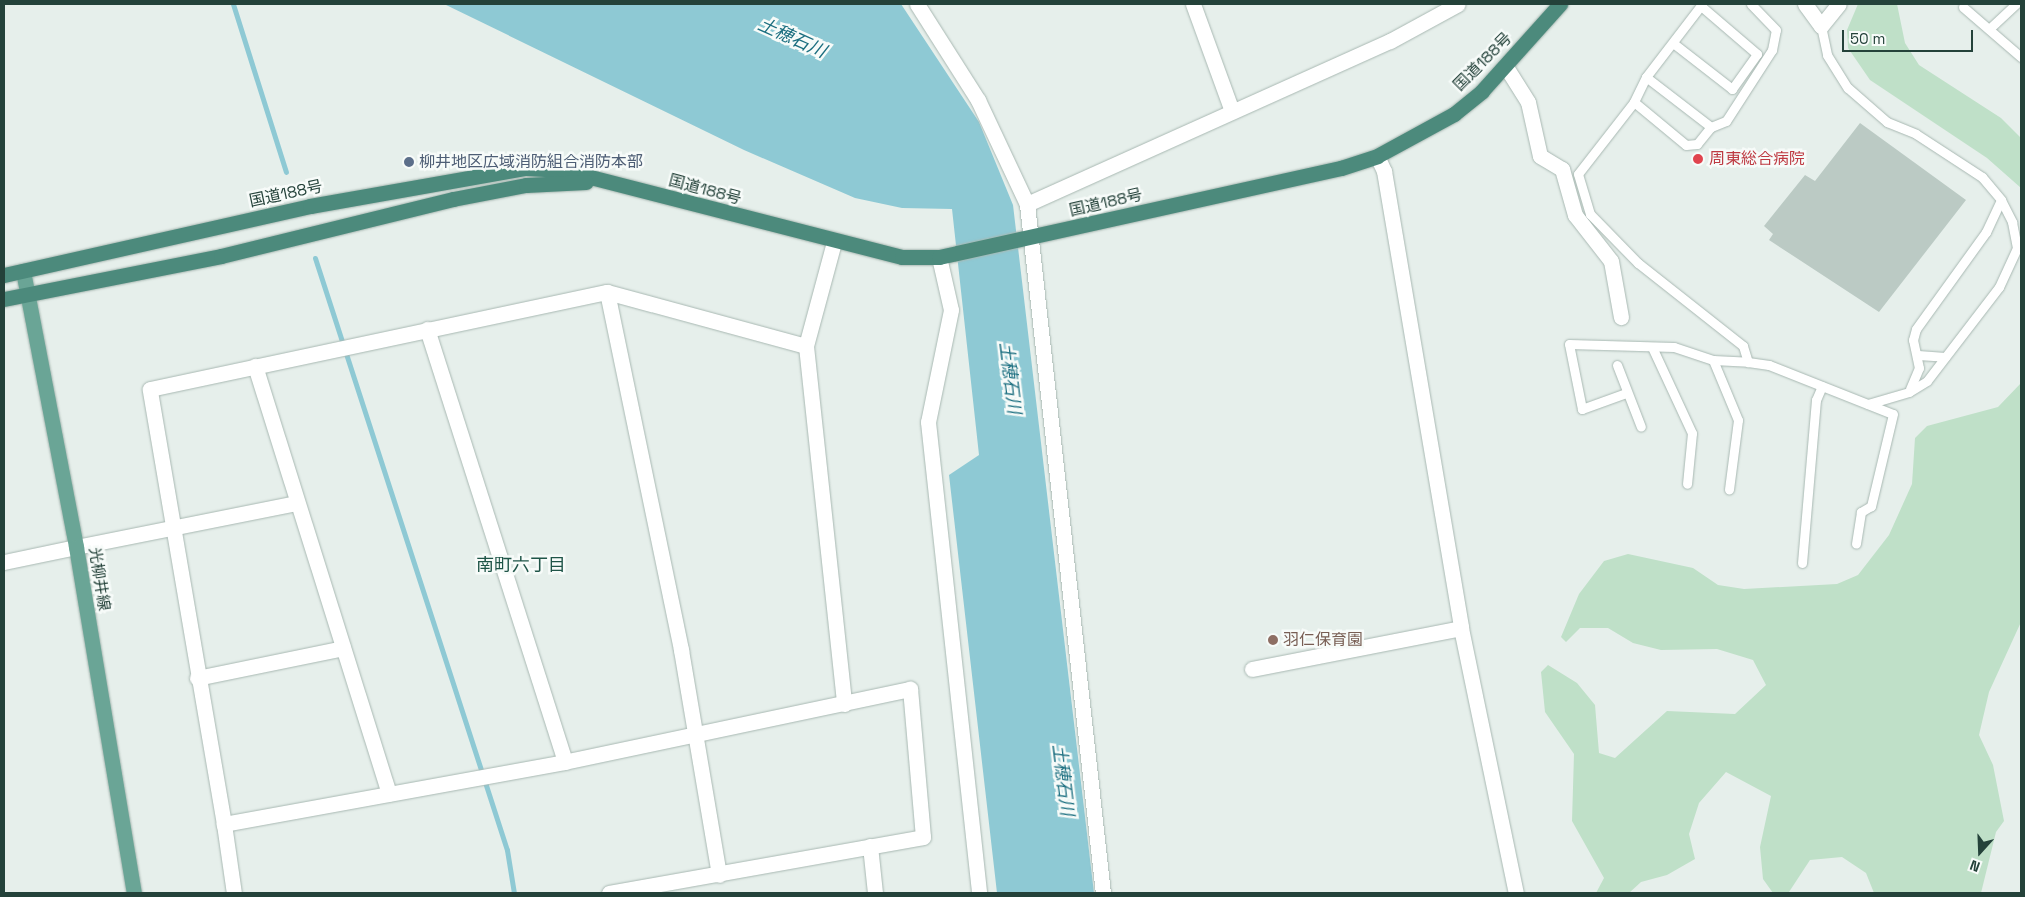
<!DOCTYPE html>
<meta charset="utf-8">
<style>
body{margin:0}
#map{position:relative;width:2025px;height:897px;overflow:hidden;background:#e6efeb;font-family:"Space Grotesk","Noto Sans JP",sans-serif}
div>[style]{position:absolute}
.green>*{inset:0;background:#bfe0c8}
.water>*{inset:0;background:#8ec9d4}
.stream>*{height:5px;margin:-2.5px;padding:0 2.5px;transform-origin:2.5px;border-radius:2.5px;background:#8ec9d4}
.building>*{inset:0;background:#bbcac4}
.roads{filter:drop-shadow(0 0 1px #a8b8b2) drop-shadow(0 0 1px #a8b8b2)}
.service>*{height:9px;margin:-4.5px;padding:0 4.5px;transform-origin:4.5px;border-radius:4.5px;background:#fff}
.minor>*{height:15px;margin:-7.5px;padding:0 7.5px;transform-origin:7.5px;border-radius:7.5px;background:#fff}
.tertiary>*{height:15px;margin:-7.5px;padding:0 7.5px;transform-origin:7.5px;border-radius:7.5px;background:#fff}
.primary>*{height:15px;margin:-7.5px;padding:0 7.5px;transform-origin:7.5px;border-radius:7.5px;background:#6aa596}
.trunk>*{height:15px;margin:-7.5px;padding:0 7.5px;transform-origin:7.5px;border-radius:7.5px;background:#4c8a7c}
.dots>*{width:14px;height:14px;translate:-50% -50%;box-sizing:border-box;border:2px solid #f7fbf9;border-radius:50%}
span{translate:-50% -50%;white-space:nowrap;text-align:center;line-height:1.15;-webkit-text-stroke:5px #f7fbf9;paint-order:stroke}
.street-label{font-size:16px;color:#24423a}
.health-label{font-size:16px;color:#be3a42}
.left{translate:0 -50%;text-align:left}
.service-label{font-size:16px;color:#4e5e75}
.education-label{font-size:16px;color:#785e54}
.water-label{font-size:18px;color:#1c6f80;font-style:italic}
.neighbourhood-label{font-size:18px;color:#1f5548}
.frame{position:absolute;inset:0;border:5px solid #24423a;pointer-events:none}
.north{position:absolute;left:1955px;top:827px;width:50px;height:50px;-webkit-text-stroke:4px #f7fbf9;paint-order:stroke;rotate:200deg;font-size:14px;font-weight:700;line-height:20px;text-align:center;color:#24423a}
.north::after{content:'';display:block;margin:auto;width:18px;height:22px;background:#24423a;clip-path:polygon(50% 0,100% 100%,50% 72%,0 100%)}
.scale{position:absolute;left:1842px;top:30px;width:131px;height:22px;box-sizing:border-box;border:2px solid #24423a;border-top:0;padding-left:6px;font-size:15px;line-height:18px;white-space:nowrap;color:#24423a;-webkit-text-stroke:4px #f7fbf9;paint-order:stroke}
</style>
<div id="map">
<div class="green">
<i style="clip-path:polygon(1858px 4px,1897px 4px,1905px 43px,1919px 65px,2001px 118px,2021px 138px,2021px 188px,1987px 158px,1870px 80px,1848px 48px,1847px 30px)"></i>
<i style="clip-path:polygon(2021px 383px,2021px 622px,1989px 692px,1979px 735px,1993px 765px,2004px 821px,1996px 832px,1981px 893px,1874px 893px,1866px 873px,1842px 857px,1810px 860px,1789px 892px,1773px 893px,1763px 879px,1760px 847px,1771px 796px,1726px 772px,1699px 803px,1689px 834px,1695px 859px,1667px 875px,1641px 882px,1629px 893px,1596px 893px,1604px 878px,1572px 821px,1574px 754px,1545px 712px,1541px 672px,1548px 665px,1577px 683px,1595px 705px,1599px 753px,1615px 758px,1667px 711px,1735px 714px,1766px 685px,1753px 660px,1717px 649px,1661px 650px,1633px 643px,1608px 628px,1580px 628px,1566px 642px,1561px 637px,1579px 594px,1604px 561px,1628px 554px,1693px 568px,1718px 585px,1744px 589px,1837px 584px,1858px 575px,1889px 535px,1912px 484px,1915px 438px,1927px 426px,1998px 407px)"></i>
</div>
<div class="water">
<i style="clip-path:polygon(444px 4px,901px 4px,979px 122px,1013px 205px,1094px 893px,997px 893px,949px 475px,979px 455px,952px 209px,902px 208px,855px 198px,744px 150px)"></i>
</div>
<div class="stream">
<i style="left:233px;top:4px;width:176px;rotate:72.5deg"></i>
<i style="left:315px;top:258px;width:622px;rotate:72.03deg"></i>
<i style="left:507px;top:850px;width:44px;rotate:80.8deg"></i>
</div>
<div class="building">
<i style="clip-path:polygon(1860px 123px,1966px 200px,1879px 312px,1769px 240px,1773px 234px,1764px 226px,1805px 175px,1815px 181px)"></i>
</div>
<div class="roads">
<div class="service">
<i style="left:1702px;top:4px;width:92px;rotate:127.5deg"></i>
<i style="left:1646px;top:77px;width:82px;rotate:37.6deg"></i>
<i style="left:1711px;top:127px;width:16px;rotate:-22deg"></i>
<i style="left:1726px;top:121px;width:85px;rotate:-57.1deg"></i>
<i style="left:1772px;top:50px;width:20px;rotate:-79deg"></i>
<i style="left:1776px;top:30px;width:36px;rotate:-134deg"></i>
<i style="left:1963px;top:7px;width:77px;rotate:40.8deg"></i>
<i style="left:1821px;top:26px;width:30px;rotate:78deg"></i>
<i style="left:1827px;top:55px;width:39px;rotate:58deg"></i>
<i style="left:1848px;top:88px;width:52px;rotate:41.1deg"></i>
<i style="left:1887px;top:122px;width:31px;rotate:22deg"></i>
<i style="left:1916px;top:134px;width:79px;rotate:33.1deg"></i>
<i style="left:1982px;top:177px;width:30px;rotate:50deg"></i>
<i style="left:2001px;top:200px;width:25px;rotate:63deg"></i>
<i style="left:2012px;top:222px;width:26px;rotate:79deg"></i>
<i style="left:2017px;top:248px;width:43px;rotate:114.8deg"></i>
<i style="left:1999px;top:287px;width:118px;rotate:127.5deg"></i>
<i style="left:1927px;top:381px;width:21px;rotate:149deg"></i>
<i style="left:1909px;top:392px;width:43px;rotate:163.7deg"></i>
<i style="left:1989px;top:29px;width:37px;rotate:-43deg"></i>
<i style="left:1673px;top:43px;width:75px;rotate:37.9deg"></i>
<i style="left:1732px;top:89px;width:43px;rotate:-54.5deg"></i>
<i style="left:1757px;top:54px;width:74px;rotate:-139.4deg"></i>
<i style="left:1646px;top:77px;width:28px;rotate:116deg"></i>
<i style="left:1634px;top:102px;width:91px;rotate:127.9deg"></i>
<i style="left:1578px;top:174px;width:42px;rotate:73.3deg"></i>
<i style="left:1590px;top:214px;width:69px;rotate:45.6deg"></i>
<i style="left:1638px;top:263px;width:134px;rotate:38.3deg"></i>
<i style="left:1743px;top:346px;width:17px;rotate:73deg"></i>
<i style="left:1748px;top:362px;width:21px;rotate:8deg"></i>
<i style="left:1769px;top:365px;width:133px;rotate:21.6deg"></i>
<i style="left:1893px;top:414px;width:95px;rotate:103.4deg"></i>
<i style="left:1871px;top:506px;width:12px;rotate:149deg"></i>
<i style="left:1861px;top:512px;width:32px;rotate:99deg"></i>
<i style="left:1634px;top:102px;width:67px;rotate:39.6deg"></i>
<i style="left:1686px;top:145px;width:11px;rotate:-5deg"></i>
<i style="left:1697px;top:144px;width:22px;rotate:-51deg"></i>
<i style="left:1652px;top:347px;width:95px;rotate:65.1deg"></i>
<i style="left:1692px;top:433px;width:51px;rotate:95.6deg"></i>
<i style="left:1918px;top:355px;width:27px;rotate:4deg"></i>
<i style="left:1713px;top:360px;width:65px;rotate:67.4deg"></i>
<i style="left:1738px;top:420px;width:70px;rotate:97.4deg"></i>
<i style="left:1617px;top:365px;width:66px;rotate:68.8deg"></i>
<i style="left:1910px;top:389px;width:23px;rotate:-67deg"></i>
<i style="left:1919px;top:368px;width:29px;rotate:-102deg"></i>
<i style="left:1913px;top:340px;width:11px;rotate:-75deg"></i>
<i style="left:1916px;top:329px;width:120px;rotate:-54.2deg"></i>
<i style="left:1986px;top:232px;width:35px;rotate:-65deg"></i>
<i style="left:1626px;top:393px;width:47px;rotate:160deg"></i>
<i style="left:1582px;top:409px;width:66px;rotate:-101.3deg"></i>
<i style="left:1569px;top:344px;width:105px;rotate:1.6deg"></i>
<i style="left:1674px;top:347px;width:41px;rotate:18.4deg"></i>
<i style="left:1713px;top:360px;width:35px;rotate:3deg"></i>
<i style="left:1802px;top:563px;width:164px;rotate:-85.1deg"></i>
<i style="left:1816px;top:400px;width:15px;rotate:-67deg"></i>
</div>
<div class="minor">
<i style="left:917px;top:4px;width:114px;rotate:57.6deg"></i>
<i style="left:978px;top:100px;width:115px;rotate:64.8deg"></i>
<i style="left:1027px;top:204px;width:693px;rotate:83.71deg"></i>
<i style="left:1193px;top:4px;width:114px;rotate:70deg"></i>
<i style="left:1805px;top:4px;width:27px;rotate:54deg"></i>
<i style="left:1821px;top:26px;width:28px;rotate:-51deg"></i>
<i style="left:1506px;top:67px;width:41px;rotate:57.8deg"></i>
<i style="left:1528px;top:102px;width:55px;rotate:77.5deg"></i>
<i style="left:1540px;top:156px;width:26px;rotate:31deg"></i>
<i style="left:1562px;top:169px;width:48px;rotate:74.2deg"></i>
<i style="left:1575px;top:215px;width:58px;rotate:52deg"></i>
<i style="left:1611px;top:261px;width:57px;rotate:79.9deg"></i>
<i style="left:1377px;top:156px;width:17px;rotate:65deg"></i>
<i style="left:1384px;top:171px;width:463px;rotate:80.4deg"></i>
<i style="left:1461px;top:628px;width:271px;rotate:78.3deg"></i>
<i style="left:1027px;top:204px;width:398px;rotate:-24.2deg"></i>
<i style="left:1390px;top:41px;width:77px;rotate:-28.6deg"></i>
<i style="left:834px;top:242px;width:108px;rotate:105.1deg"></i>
<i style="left:806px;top:346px;width:360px;rotate:83.9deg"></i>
<i style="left:939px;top:257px;width:54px;rotate:77.2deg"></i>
<i style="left:951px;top:310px;width:114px;rotate:101.6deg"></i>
<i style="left:928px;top:422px;width:474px;rotate:83.8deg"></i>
<i style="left:607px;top:292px;width:366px;rotate:78.3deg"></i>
<i style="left:681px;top:650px;width:228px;rotate:80.4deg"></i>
<i style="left:427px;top:329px;width:454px;rotate:72.3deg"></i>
<i style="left:255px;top:366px;width:448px;rotate:72.6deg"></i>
<i style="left:76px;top:547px;width:224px;rotate:-11.3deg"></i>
<i style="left:1252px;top:669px;width:213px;rotate:-11.1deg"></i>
<i style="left:197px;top:678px;width:149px;rotate:-11.6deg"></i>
<i style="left:224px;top:824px;width:70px;rotate:81.8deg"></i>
<i style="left:870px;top:846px;width:47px;rotate:83.9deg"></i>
<i style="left:609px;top:893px;width:319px;rotate:-10.1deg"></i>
<i style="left:923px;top:837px;width:149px;rotate:-95deg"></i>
<i style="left:910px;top:689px;width:353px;rotate:168.1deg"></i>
<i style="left:565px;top:762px;width:347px;rotate:169.7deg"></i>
<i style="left:224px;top:824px;width:441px;rotate:-99.7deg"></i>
<i style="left:150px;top:389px;width:467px;rotate:-12deg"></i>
<i style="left:607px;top:292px;width:206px;rotate:15.2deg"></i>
</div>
<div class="tertiary">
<i style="left:4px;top:562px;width:74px;rotate:-11.8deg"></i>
</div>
<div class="primary">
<i style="left:23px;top:271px;width:281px;rotate:79.1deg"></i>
<i style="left:76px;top:547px;width:351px;rotate:80.5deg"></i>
</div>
<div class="trunk">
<i style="left:4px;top:275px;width:314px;rotate:-12.7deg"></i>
<i style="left:310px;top:206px;width:219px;rotate:-10deg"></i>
<i style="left:526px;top:168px;width:37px;rotate:3deg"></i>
<i style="left:563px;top:170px;width:350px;rotate:14.4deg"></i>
<i style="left:902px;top:257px;width:37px"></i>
<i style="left:939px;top:257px;width:412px;rotate:-12.5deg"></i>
<i style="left:1341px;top:168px;width:38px;rotate:-18deg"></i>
<i style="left:1377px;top:156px;width:88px;rotate:-28.6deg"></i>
<i style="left:1454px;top:114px;width:36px;rotate:-39deg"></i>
<i style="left:1482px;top:91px;width:117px;rotate:-48.1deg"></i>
<i style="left:4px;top:299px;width:221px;rotate:-11.2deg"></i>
<i style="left:221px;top:256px;width:239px;rotate:-13.8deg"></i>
<i style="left:453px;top:199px;width:74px;rotate:-10.9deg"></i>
<i style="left:526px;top:185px;width:60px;rotate:-2.9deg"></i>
</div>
</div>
<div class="dots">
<i style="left:1698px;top:159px;background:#e0444e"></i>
<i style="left:409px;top:162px;background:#5c6f8a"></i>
<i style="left:1273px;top:640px;background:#8d6e63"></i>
</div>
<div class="street-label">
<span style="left:1483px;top:62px;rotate:-45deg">国道188号</span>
<span style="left:705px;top:190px;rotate:15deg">国道188号</span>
<span style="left:286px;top:194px;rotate:-12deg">国道188号</span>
<span style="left:1106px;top:203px;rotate:-13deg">国道188号</span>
<span style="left:99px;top:579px;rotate:81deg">光柳井線</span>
</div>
<div class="health-label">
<span class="left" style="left:1709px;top:159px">周東総合病院</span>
</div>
<div class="service-label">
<span class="left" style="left:419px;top:162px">柳井地区広域消防組合消防本部</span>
</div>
<div class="education-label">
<span class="left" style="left:1283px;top:640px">羽仁保育園</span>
</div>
<div class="water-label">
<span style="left:792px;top:38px;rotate:24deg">土穂石川</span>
<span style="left:1010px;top:378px;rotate:83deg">土穂石川</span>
<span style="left:1063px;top:780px;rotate:83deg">土穂石川</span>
</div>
<div class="neighbourhood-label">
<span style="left:521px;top:565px">南町六丁目</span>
</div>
<div class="frame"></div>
<div class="north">N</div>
<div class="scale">50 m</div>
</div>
